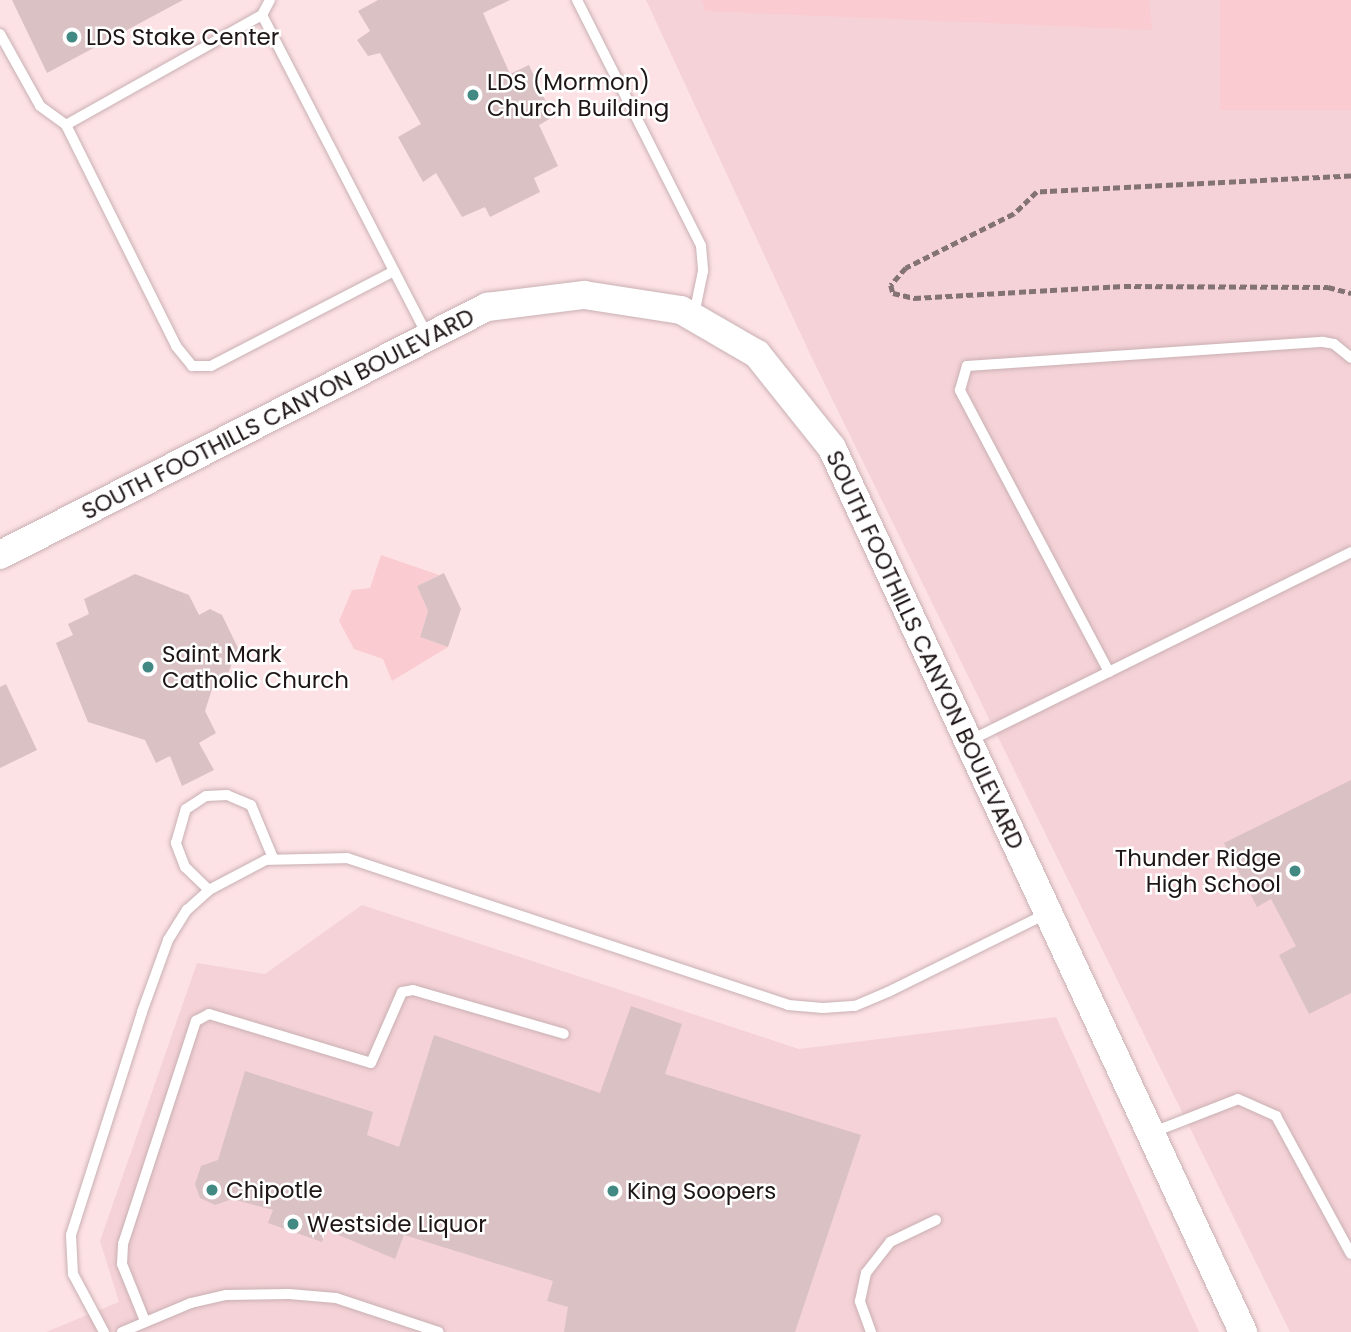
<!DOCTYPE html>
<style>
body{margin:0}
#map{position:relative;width:1351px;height:1332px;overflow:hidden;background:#fde2e5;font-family:Poppins,sans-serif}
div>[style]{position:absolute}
.built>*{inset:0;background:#f5d2d7}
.green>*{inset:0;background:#facbd1;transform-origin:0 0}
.building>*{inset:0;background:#dac1c4}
.path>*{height:4.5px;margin-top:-2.25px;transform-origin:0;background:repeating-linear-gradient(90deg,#847375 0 7px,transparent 0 10.5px)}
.roads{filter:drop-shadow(0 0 2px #c9b0b3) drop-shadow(0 0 2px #c9b0b3)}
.service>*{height:10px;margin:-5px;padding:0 5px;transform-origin:5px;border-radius:5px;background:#fff}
.tertiary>*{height:28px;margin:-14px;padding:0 14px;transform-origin:14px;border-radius:14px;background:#fff}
.dots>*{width:19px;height:19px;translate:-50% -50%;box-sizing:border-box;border:4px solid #fff;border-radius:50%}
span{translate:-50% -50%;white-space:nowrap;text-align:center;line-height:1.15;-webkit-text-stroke:5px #fff;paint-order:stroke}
.poi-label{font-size:23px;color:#1e1516}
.left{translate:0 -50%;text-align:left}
.right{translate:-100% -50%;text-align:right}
.street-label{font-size:23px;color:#1e1516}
</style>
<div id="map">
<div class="built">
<i style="clip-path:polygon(646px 0,1351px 0,1351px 1332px,1290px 1332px,811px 356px)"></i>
<i style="clip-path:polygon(362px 905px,799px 1049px,1056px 1017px,1199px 1332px,46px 1332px,119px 1302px,100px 1241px,197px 963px,265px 974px)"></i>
</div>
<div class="green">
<i style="clip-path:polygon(702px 0,1149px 0,1152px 30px,705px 11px)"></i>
<i style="left:1220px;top:0;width:131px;height:110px"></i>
<i style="clip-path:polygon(381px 555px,439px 575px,417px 586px,428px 611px,420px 637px,448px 647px,392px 681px,383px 659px,354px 649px,339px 621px,352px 590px,370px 588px)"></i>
</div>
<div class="building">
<i style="clip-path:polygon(12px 0,183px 0,47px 73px)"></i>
<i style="clip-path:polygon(378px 0,510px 0,483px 13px,510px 74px,529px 65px,553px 117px,539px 125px,558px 166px,534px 178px,540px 192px,490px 217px,485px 207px,462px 217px,436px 173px,423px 182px,398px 137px,421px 124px,380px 53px,368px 56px,357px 40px,370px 31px,358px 11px)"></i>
<i style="clip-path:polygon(444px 573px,461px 609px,448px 647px,420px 637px,428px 611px,417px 586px)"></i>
<i style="clip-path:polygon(135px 574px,189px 595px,199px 615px,210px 609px,222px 615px,238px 648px,222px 689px,213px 686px,205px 711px,216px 733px,199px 743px,214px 770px,182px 786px,170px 756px,156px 763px,145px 740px,88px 722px,56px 643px,73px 635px,68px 624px,89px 614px,84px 599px)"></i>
<i style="clip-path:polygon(6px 684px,37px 750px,0 768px,0 687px)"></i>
<i style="clip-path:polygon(1351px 780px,1351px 993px,1309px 1014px,1279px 955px,1296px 946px,1271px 899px,1257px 907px,1224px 843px)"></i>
<i style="clip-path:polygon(631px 1006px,682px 1024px,665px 1074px,861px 1135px,795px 1332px,564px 1332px,568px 1307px,547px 1301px,553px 1281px,404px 1235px,395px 1259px,327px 1230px,322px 1242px,268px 1223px,273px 1210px,232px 1199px,215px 1205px,200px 1198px,195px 1184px,201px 1166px,218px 1160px,245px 1071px,373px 1112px,367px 1135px,399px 1147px,434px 1035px,600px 1093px)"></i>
</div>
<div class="path">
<i style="left:1351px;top:176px;width:314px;rotate:177.1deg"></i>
<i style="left:1037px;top:192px;width:32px;rotate:136deg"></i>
<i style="left:1014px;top:214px;width:121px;rotate:153.4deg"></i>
<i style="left:906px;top:268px;width:23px;rotate:131deg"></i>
<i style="left:891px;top:285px;width:8px;rotate:76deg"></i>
<i style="left:893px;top:293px;width:22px;rotate:13deg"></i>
<i style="left:914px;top:298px;width:210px;rotate:-3.3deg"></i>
<i style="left:1124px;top:286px;width:204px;rotate:0.3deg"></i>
<i style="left:1328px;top:287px;width:24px;rotate:15deg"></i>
</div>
<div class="roads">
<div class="service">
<i style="left:577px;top:0;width:275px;rotate:63.2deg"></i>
<i style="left:701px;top:246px;width:25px;rotate:85deg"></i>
<i style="left:703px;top:271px;width:45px;rotate:101.6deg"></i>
<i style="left:262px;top:15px;width:17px;rotate:-62deg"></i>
<i style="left:0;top:34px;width:82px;rotate:60.9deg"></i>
<i style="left:40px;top:106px;width:32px;rotate:36deg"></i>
<i style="left:66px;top:125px;width:247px;rotate:63.5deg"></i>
<i style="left:176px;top:346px;width:26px;rotate:51deg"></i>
<i style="left:192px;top:366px;width:19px"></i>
<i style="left:211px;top:366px;width:206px;rotate:-27.4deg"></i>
<i style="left:66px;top:125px;width:225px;rotate:-29.3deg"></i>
<i style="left:262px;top:15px;width:360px;rotate:62.7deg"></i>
<i style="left:1109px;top:672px;width:319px;rotate:-117.9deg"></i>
<i style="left:960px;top:390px;width:25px;rotate:-74deg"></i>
<i style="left:967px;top:366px;width:357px;rotate:-3.9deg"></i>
<i style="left:1323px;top:342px;width:11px;rotate:10deg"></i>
<i style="left:1334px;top:344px;width:22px;rotate:39deg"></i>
<i style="left:969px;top:741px;width:426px;rotate:-26.3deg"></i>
<i style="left:209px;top:890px;width:33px;rotate:-136deg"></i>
<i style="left:185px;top:867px;width:26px;rotate:-111deg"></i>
<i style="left:176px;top:843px;width:35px;rotate:-74deg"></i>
<i style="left:186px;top:809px;width:24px;rotate:-33deg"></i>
<i style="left:206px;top:796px;width:21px;rotate:-3deg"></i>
<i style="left:227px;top:795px;width:26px;rotate:23deg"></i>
<i style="left:251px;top:805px;width:57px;rotate:67.5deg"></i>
<i style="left:1151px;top:1133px;width:93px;rotate:-21.3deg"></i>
<i style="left:1238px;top:1099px;width:42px;rotate:24.1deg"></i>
<i style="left:1276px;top:1116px;width:157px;rotate:61.5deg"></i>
<i style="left:145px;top:1321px;width:61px;rotate:-112deg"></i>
<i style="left:122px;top:1264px;width:20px;rotate:-87deg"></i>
<i style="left:123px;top:1244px;width:235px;rotate:-71.9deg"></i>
<i style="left:196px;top:1021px;width:15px;rotate:-28deg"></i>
<i style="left:209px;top:1014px;width:169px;rotate:16.8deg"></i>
<i style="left:371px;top:1063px;width:77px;rotate:-66.4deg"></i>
<i style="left:402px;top:992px;width:11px;rotate:-10deg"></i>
<i style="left:413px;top:990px;width:157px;rotate:16.2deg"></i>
<i style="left:104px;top:1332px;width:66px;rotate:-118.1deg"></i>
<i style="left:73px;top:1274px;width:39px;rotate:-93deg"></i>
<i style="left:71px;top:1235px;width:234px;rotate:-72.3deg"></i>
<i style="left:142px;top:1012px;width:77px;rotate:-70.1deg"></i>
<i style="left:168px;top:940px;width:36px;rotate:-58deg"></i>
<i style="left:187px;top:910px;width:30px;rotate:-42deg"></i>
<i style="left:209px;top:890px;width:64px;rotate:-27.8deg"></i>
<i style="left:266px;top:860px;width:81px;rotate:-1.4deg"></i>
<i style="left:347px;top:858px;width:465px;rotate:18.4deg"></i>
<i style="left:788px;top:1005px;width:35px;rotate:5deg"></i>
<i style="left:823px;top:1008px;width:32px;rotate:-4deg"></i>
<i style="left:855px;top:1006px;width:36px;rotate:-23deg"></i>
<i style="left:888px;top:992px;width:176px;rotate:-26.3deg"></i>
<i style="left:122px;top:1332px;width:75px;rotate:-22.8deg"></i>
<i style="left:191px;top:1303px;width:36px;rotate:-13deg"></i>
<i style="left:226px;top:1295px;width:63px;rotate:-0.9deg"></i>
<i style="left:289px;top:1294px;width:47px;rotate:4.9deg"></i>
<i style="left:336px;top:1298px;width:108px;rotate:18.3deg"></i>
<i style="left:871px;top:1332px;width:33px;rotate:-110deg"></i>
<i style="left:860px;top:1301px;width:29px;rotate:-78deg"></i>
<i style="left:866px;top:1273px;width:39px;rotate:-52deg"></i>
<i style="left:890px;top:1242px;width:51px;rotate:-25.6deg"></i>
</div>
<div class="tertiary">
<i style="left:0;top:555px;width:547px;rotate:-26.99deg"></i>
<i style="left:487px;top:307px;width:98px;rotate:-7.1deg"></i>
<i style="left:584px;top:295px;width:98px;rotate:8.8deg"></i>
<i style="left:681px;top:310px;width:88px;rotate:30.1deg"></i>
<i style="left:757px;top:354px;width:120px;rotate:51.4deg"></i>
<i style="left:832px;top:448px;width:975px;rotate:65.06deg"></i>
</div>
</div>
<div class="dots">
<i style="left:72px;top:37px;background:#428984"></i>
<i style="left:473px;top:95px;background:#428984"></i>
<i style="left:148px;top:667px;background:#428984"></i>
<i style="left:1295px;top:871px;background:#428984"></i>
<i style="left:212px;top:1190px;background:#428984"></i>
<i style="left:613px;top:1191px;background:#428984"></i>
<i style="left:293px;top:1224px;background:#428984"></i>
</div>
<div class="poi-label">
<span class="left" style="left:86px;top:37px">LDS Stake Center</span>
<span class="left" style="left:487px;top:95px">LDS (Mormon)<br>Church Building</span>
<span class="left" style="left:162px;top:667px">Saint Mark<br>Catholic Church</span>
<span class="right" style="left:1281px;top:871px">Thunder Ridge<br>High School</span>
<span class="left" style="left:226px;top:1190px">Chipotle</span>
<span class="left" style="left:627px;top:1191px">King Soopers</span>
<span class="left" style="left:307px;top:1224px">Westside Liquor</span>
</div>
<div class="street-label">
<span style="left:278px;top:414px;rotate:-27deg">SOUTH FOOTHILLS CANYON BOULEVARD</span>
<span style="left:925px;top:650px;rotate:65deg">SOUTH FOOTHILLS CANYON BOULEVARD</span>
</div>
</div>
